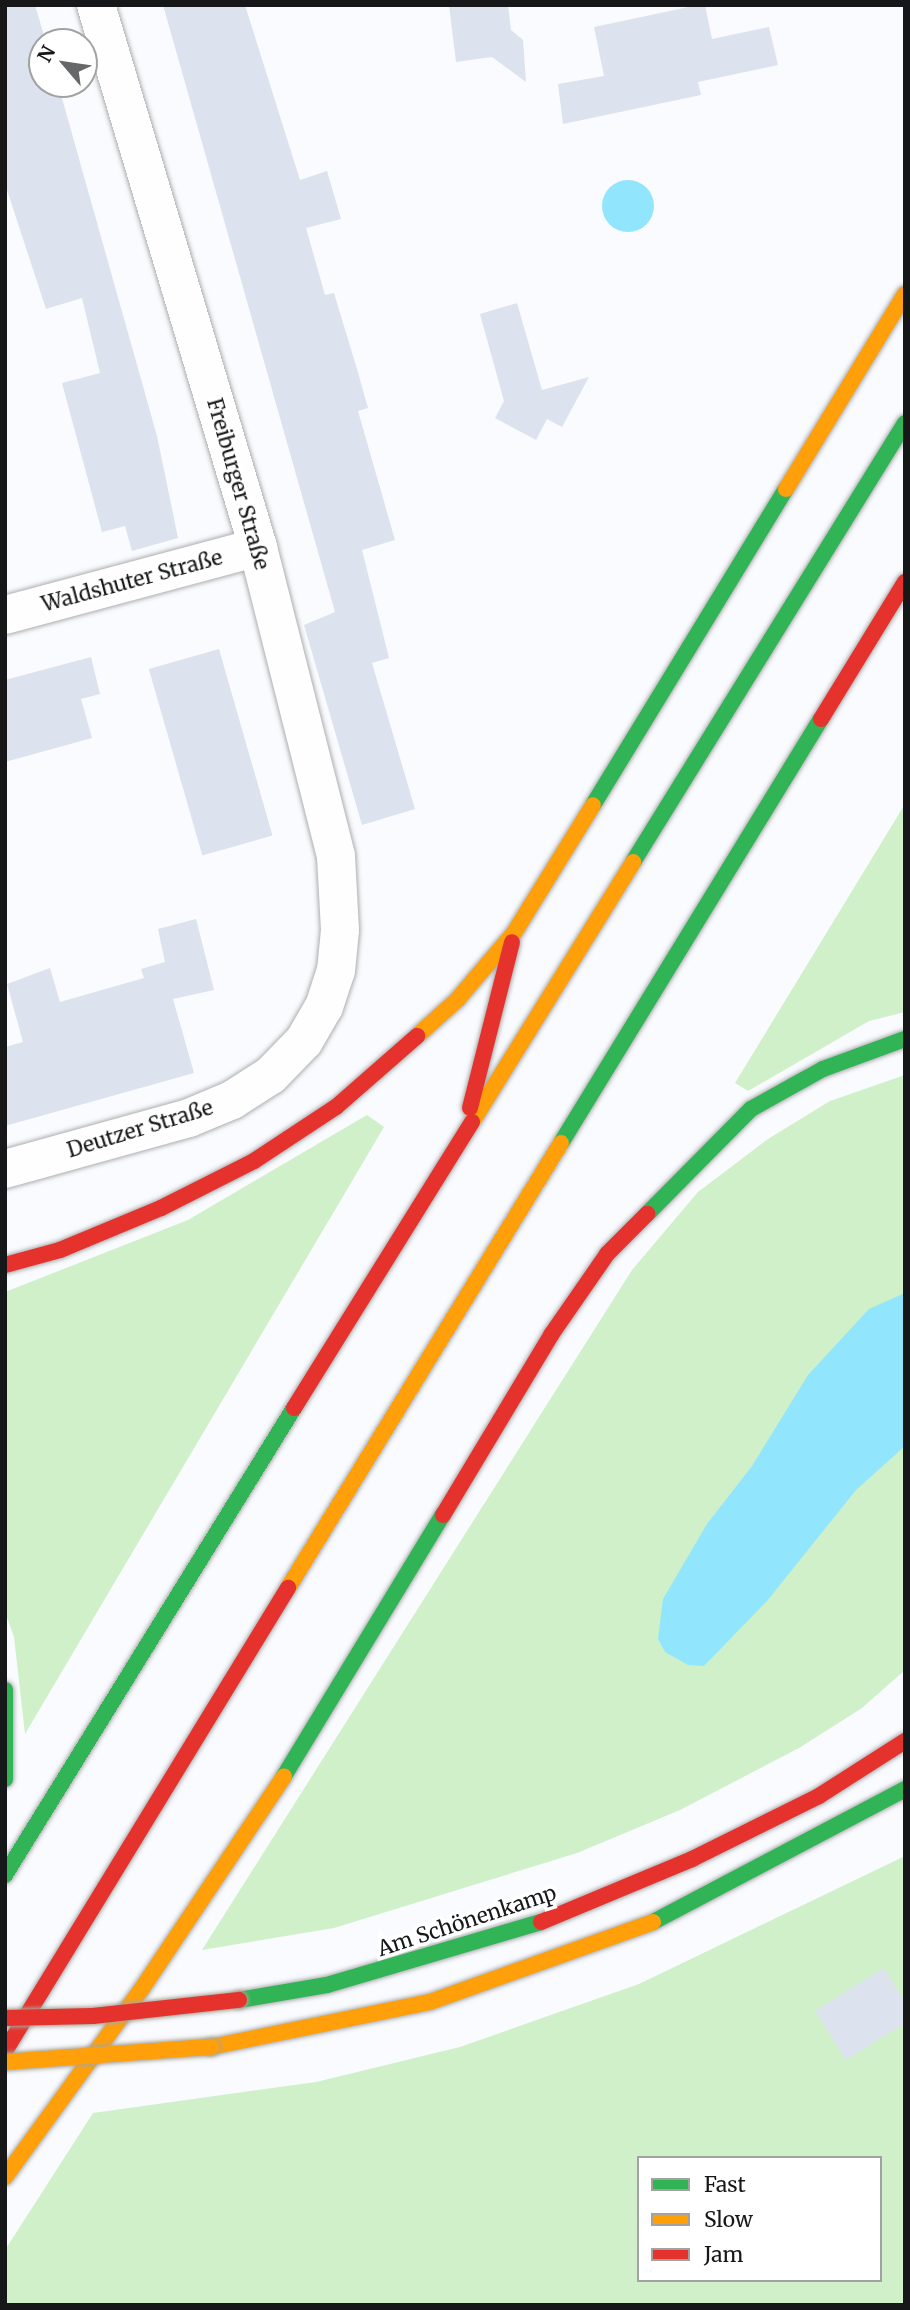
<!DOCTYPE html>
<meta charset="utf-8">
<style>
body{margin:0}
#map{position:relative;width:910px;height:2310px;overflow:hidden;background:#f9fbfe;font-family:Merriweather,serif}
div>[style]{position:absolute}
.green>*{inset:0;background:#d0f0c9}
.water>*{inset:0;background:#91e5fd}
.round{border-radius:50%}
.building>*{inset:0;background:#dde2ef;transform-origin:0 0}
.roads{filter:drop-shadow(0 0 2px #adaeb0) drop-shadow(0 0 2px #adaeb0)}
.street>*{height:38px;margin:-19px;padding:0 19px;transform-origin:19px;border-radius:19px;background:#fefeff}
.fast>*{height:16px;margin:-8px;padding:0 8px;transform-origin:8px;border-radius:8px;background:#30b455}
.slow>*{height:16px;margin:-8px;padding:0 8px;transform-origin:8px;border-radius:8px;background:#ff9f0a}
.jam>*{height:16px;margin:-8px;padding:0 8px;transform-origin:8px;border-radius:8px;background:#e5322d}
.bridges{filter:drop-shadow(0 0 2px #a9a599) drop-shadow(0 0 2px #a9a599)}
.slow-bridge>*{height:16px;margin:-8px;padding:0 8px;transform-origin:8px;border-radius:8px;background:#ff9f0a}
.jam-bridge>*{height:16px;margin:-8px;padding:0 8px;transform-origin:8px;border-radius:8px;background:#e5322d}
span{translate:-50% -50%;white-space:nowrap;text-align:center;line-height:1.15;-webkit-text-stroke:7px #fff;paint-order:stroke}
.street-label{font-size:21px;color:#161719}
.frame{position:absolute;inset:0;border:7px solid #161719;pointer-events:none}
.legend{position:absolute;left:637px;top:2156px;width:245px;height:126px;box-sizing:border-box;background:#fff;border:2px solid #a2a2a3;margin:0;padding:9px 12px;list-style:none;font-size:21px;color:#161719}
.legend li{display:flex;align-items:center;gap:14px;height:35px}
.legend b{width:35px;border:2px solid #a2a2a3}
.north{position:absolute;left:28px;top:28px;width:70px;height:70px;box-sizing:border-box;background:#fff;border:2px solid #a2a2a3;border-radius:50%;rotate:299deg;font-size:19px;font-weight:700;line-height:28px;text-align:center;color:#161719}
.north::after{content:'';display:block;margin:auto;width:24px;height:32px;background:#656769;clip-path:polygon(50% 0,100% 100%,50% 72%,0 100%)}
</style>
<div id="map">
<div class="green">
<i style="clip-path:polygon(905px 804px,905px 1012px,869px 1021px,748px 1091px,735px 1083px)"></i>
<i style="clip-path:polygon(905px 1075px,905px 1670px,862px 1708px,799px 1748px,680px 1810px,577px 1853px,334px 1928px,202px 1950px,632px 1270px,698px 1192px,768px 1139px,830px 1101px)"></i>
<i style="clip-path:polygon(367px 1115px,384px 1127px,25px 1734px,14px 1637px,5px 1612px,5px 1292px,188px 1220px)"></i>
<i style="clip-path:polygon(evenodd,905px 1856px,905px 2305px,5px 2305px,5px 2250px,93px 2113px,316px 2082px,460px 2047px,639px 1984px,905px 1856px,639px 2158px,880px 2158px,880px 2280px,639px 2280px,639px 2158px)"></i>
</div>
<div class="water">
<i class="round" style="left:602px;top:180px;width:52px;height:52px"></i>
<i style="clip-path:polygon(905px 1293px,905px 1446px,856px 1490px,767px 1601px,704px 1666px,688px 1665px,665px 1652px,658px 1639px,663px 1599px,707px 1524px,752px 1466px,808px 1375px,869px 1309px)"></i>
</div>
<div class="building">
<i style="clip-path:polygon(5px 5px,35px 5px,46px 42px,42px 84px,58px 84px,157px 436px,178px 538px,132px 551px,125px 526px,102px 532px,62px 383px,100px 373px,82px 298px,46px 309px,5px 184px)"></i>
<i style="clip-path:polygon(163px 5px,245px 5px,300px 180px,327px 171px,341px 219px,306px 228px,325px 295px,334px 293px,357px 369px,368px 408px,358px 411px,395px 540px,362px 550px,389px 658px,372px 663px,415px 809px,362px 825px,304px 625px,335px 612px)"></i>
<i style="clip-path:polygon(449px 5px,508px 5px,511px 30px,523px 40px,526px 82px,492px 57px,456px 62px)"></i>
<i style="clip-path:polygon(698px 5px,705px 5px,712px 39px,769px 27px,778px 65px,698px 82px,701px 95px,563px 124px,558px 84px,604px 76px,594px 27px)"></i>
<i style="clip-path:polygon(517px 303px,542px 390px,589px 377px,562px 427px,547px 419px,536px 440px,495px 418px,504px 401px,480px 314px)"></i>
<i style="left:219px;top:649px;width:194px;height:73px;rotate:74deg"></i>
<i style="clip-path:polygon(91px 657px,100px 694px,81px 699px,92px 738px,5px 762px,5px 680px)"></i>
<i style="clip-path:polygon(196px 919px,214px 990px,173px 999px,194px 1073px,5px 1126px,5px 1047px,23px 1042px,7px 984px,50px 968px,60px 1002px,144px 978px,141px 969px,165px 962px,158px 929px)"></i>
<i style="clip-path:polygon(884px 1968px,905px 2002px,905px 2023px,846px 2060px,815px 2011px)"></i>
</div>
<div class="roads">
<div class="street">
<i style="left:5px;top:615px;width:262px;rotate:-15deg"></i>
<i style="left:5px;top:1169px;width:191px;rotate:-15.5deg"></i>
<i style="left:189px;top:1118px;width:47px;rotate:-22.7deg"></i>
<i style="left:232px;top:1100px;width:46px;rotate:-32.7deg"></i>
<i style="left:271px;top:1075px;width:47px;rotate:-45.9deg"></i>
<i style="left:304px;top:1041px;width:39px;rotate:-60deg"></i>
<i style="left:324px;top:1007px;width:38px;rotate:-72deg"></i>
<i style="left:336px;top:971px;width:41px;rotate:-84.4deg"></i>
<i style="left:340px;top:930px;width:74px;rotate:-93.1deg"></i>
<i style="left:336px;top:856px;width:319px;rotate:-104.2deg"></i>
<i style="left:258px;top:547px;width:566px;rotate:-106.64deg"></i>
</div>
<div class="fast">
<i style="left:593px;top:805px;width:370px;rotate:-58.6deg"></i>
<i style="left:633px;top:862px;width:516px;rotate:-58.22deg"></i>
<i style="left:561px;top:1143px;width:497px;rotate:-58.5deg"></i>
<i style="left:647px;top:1214px;width:148px;rotate:-45.3deg"></i>
<i style="left:751px;top:1109px;width:82px;rotate:-29.1deg"></i>
<i style="left:823px;top:1069px;width:87px;rotate:-20.1deg"></i>
<i style="left:5px;top:1690px;width:89px;rotate:90deg"></i>
<i style="left:284px;top:1776px;width:306px;rotate:-58.7deg"></i>
<i style="left:5px;top:1875px;width:549px;rotate:-58.25deg"></i>
<i style="left:653px;top:1922px;width:285px;rotate:-27.8deg"></i>
<i style="left:239px;top:2000px;width:89px;rotate:-9.7deg"></i>
<i style="left:327px;top:1985px;width:223px;rotate:-16.4deg"></i>
</div>
<div class="slow">
<i style="left:786px;top:489px;width:228px;rotate:-58.6deg"></i>
<i style="left:417px;top:1036px;width:54px;rotate:-42deg"></i>
<i style="left:457px;top:1000px;width:88px;rotate:-49.6deg"></i>
<i style="left:514px;top:933px;width:150px;rotate:-58.3deg"></i>
<i style="left:472px;top:1122px;width:306px;rotate:-58.2deg"></i>
<i style="left:288px;top:1588px;width:522px;rotate:-58.47deg"></i>
<i style="left:211px;top:2047px;width:224px;rotate:-11.6deg"></i>
<i style="left:430px;top:2002px;width:237px;rotate:-19.7deg"></i>
<i style="left:5px;top:2177px;width:231px;rotate:-54deg"></i>
<i style="left:141px;top:1990px;width:257px;rotate:-56.2deg"></i>
</div>
<div class="jam">
<i style="left:821px;top:719px;width:161px;rotate:-58.5deg"></i>
<i style="left:470px;top:1108px;width:171px;rotate:-75.8deg"></i>
<i style="left:5px;top:1265px;width:57px;rotate:-15.3deg"></i>
<i style="left:60px;top:1250px;width:109px;rotate:-22.6deg"></i>
<i style="left:161px;top:1208px;width:104px;rotate:-26.8deg"></i>
<i style="left:254px;top:1161px;width:98px;rotate:-33.4deg"></i>
<i style="left:336px;top:1107px;width:108px;rotate:-41.2deg"></i>
<i style="left:294px;top:1408px;width:337px;rotate:-58.1deg"></i>
<i style="left:443px;top:1515px;width:210px;rotate:-59deg"></i>
<i style="left:551px;top:1335px;width:98px;rotate:-55.3deg"></i>
<i style="left:607px;top:1254px;width:57px;rotate:-45deg"></i>
<i style="left:541px;top:1922px;width:164px;rotate:-22.6deg"></i>
<i style="left:692px;top:1859px;width:142px;rotate:-26.4deg"></i>
<i style="left:819px;top:1796px;width:102px;rotate:-32.6deg"></i>
<i style="left:5px;top:2051px;width:543px;rotate:-58.57deg"></i>
</div>
</div>
<div class="bridges">
<div class="slow-bridge">
<i style="left:5px;top:2062px;width:207px;rotate:-4.2deg"></i>
</div>
<div class="jam-bridge">
<i style="left:5px;top:2018px;width:88px;rotate:-1.3deg"></i>
<i style="left:93px;top:2016px;width:147px;rotate:-6.3deg"></i>
</div>
</div>
<div class="street-label">
<span style="left:238px;top:484px;rotate:74deg">Freiburger Straße</span>
<span style="left:132px;top:581px;rotate:-15deg">Waldshuter Straße</span>
<span style="left:140px;top:1129px;rotate:-17deg">Deutzer Straße</span>
<span style="left:467px;top:1921px;rotate:-18deg">Am Schönenkamp</span>
</div>
<div class="frame"></div>
<ul class="legend">
<li><b style="height:9px;background:#30b455"></b>Fast</li>
<li><b style="height:9px;background:#ff9f0a"></b>Slow</li>
<li><b style="height:9px;background:#e5322d"></b>Jam</li>
</ul>
<div class="north">N</div>
</div>
